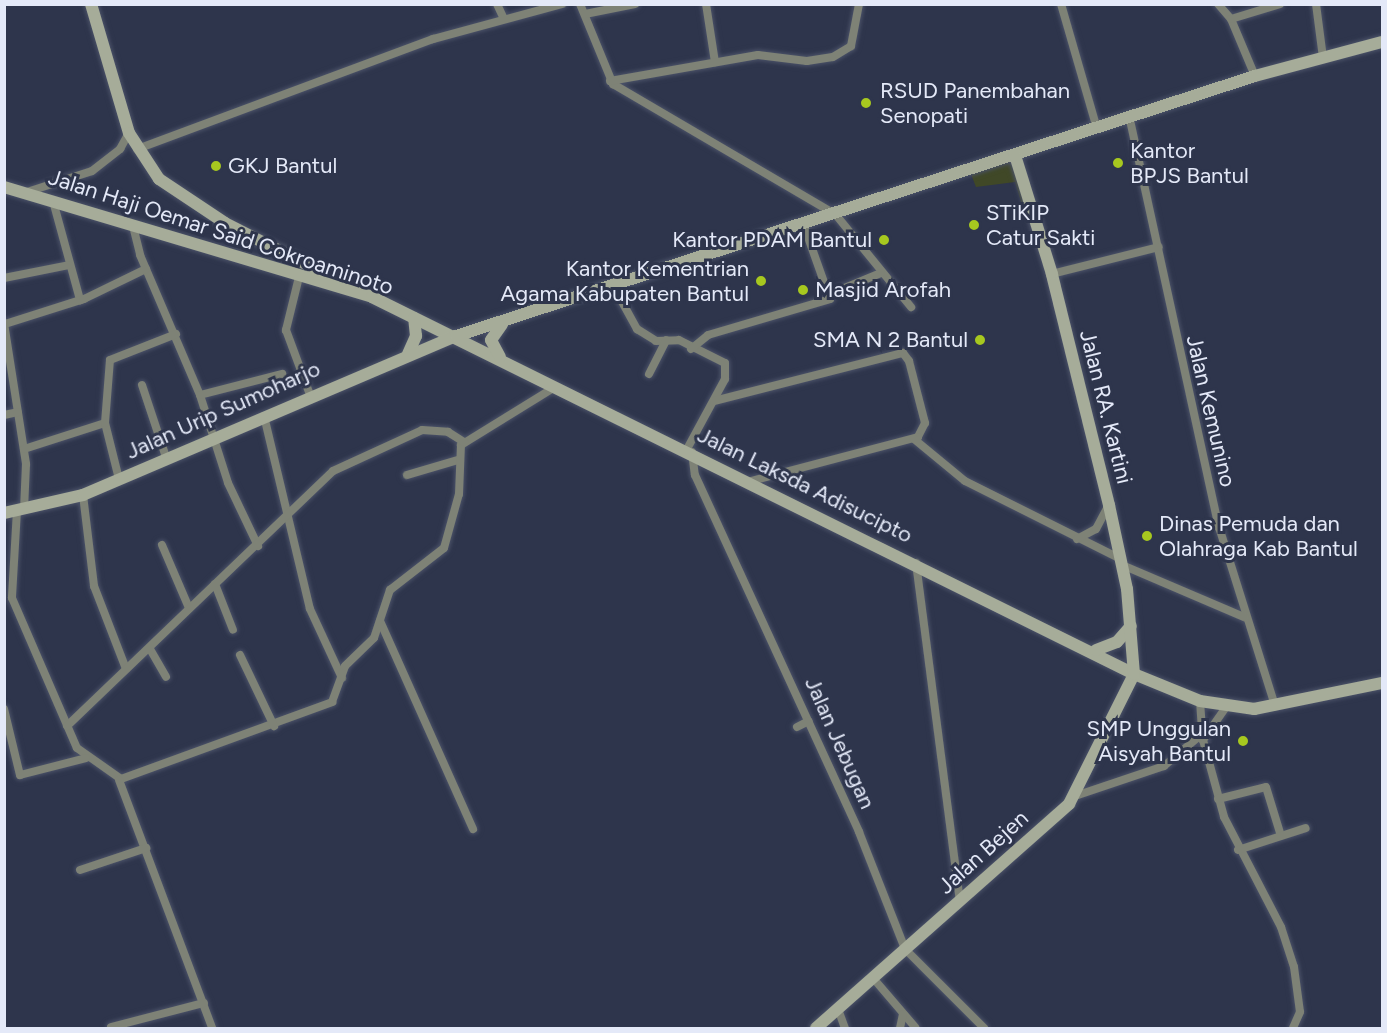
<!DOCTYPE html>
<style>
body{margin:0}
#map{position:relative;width:1387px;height:1033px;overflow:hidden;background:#2e354c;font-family:Figtree,sans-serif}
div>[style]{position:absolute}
.green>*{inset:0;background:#404827}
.roads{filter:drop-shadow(0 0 2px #4b5268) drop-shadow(0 0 2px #4b5268)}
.street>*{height:8px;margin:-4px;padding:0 4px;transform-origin:4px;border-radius:4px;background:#7e8276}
.secondary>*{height:12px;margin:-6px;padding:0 6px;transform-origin:6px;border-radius:6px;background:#a6ac99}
.dots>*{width:16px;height:16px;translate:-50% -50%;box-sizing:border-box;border:3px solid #2e354c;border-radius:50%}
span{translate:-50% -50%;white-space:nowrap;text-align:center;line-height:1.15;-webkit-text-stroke:6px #2e354c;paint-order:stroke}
.poi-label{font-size:22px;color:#e4e9f8}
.left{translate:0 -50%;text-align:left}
.right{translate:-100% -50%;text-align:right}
.street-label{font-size:22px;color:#e4e9f8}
.frame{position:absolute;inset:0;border:6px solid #e4e9f8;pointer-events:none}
</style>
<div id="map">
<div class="green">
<i style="clip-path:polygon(1016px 154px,1037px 215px,1026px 218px,1015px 182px,976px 187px,969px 169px)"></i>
</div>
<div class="roads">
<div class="street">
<i style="left:497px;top:4px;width:14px;rotate:65deg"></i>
<i style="left:580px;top:4px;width:87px;rotate:67.6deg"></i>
<i style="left:613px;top:84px;width:259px;rotate:30.4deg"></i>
<i style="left:836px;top:215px;width:119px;rotate:50.8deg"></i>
<i style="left:706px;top:4px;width:59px;rotate:81.2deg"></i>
<i style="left:1061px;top:4px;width:130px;rotate:73.9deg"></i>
<i style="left:1218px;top:4px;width:20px;rotate:49deg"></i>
<i style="left:1231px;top:19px;width:62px;rotate:67.2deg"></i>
<i style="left:1316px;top:4px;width:54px;rotate:82.6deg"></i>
<i style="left:585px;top:14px;width:51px;rotate:-11.3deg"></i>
<i style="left:1231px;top:19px;width:51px;rotate:-17deg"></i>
<i style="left:610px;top:81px;width:150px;rotate:-10deg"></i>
<i style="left:758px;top:55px;width:49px;rotate:7deg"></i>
<i style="left:807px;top:61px;width:26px;rotate:-9deg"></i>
<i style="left:833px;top:57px;width:21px;rotate:-31deg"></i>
<i style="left:851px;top:46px;width:43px;rotate:-79.2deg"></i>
<i style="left:1130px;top:120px;width:417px;rotate:77.7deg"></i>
<i style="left:1219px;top:527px;width:188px;rotate:72.6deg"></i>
<i style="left:137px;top:149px;width:316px;rotate:-20.4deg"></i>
<i style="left:433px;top:39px;width:134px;rotate:-15.2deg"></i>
<i style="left:27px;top:192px;width:68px;rotate:-17.9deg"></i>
<i style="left:92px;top:171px;width:36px;rotate:-38deg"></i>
<i style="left:120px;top:149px;width:18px;rotate:-61deg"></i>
<i style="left:53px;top:201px;width:103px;rotate:74.7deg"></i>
<i style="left:133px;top:226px;width:30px;rotate:76deg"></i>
<i style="left:140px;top:255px;width:152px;rotate:66.8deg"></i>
<i style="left:200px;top:395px;width:92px;rotate:72.3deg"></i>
<i style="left:228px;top:483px;width:70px;rotate:64.5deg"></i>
<i style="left:1052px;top:274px;width:110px;rotate:-14.2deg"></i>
<i style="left:299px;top:277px;width:55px;rotate:103.8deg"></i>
<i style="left:286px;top:330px;width:69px;rotate:69.7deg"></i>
<i style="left:4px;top:278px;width:66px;rotate:-11.3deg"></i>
<i style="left:615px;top:289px;width:46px;rotate:61.2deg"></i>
<i style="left:637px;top:329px;width:22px;rotate:32deg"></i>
<i style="left:656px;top:341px;width:23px;rotate:-2deg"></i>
<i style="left:679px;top:340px;width:51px;rotate:26.6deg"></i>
<i style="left:725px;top:363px;width:16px;rotate:90deg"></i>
<i style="left:725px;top:379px;width:80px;rotate:118.5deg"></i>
<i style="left:830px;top:294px;width:55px;rotate:-22.4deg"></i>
<i style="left:4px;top:323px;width:143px;rotate:81.1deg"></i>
<i style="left:26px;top:464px;width:45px;rotate:92.5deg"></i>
<i style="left:5px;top:324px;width:83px;rotate:-17.6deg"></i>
<i style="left:84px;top:299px;width:69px;rotate:-25.8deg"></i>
<i style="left:691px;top:349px;width:22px;rotate:-39deg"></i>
<i style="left:708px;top:335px;width:127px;rotate:-16.4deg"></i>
<i style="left:830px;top:299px;width:77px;rotate:-109.6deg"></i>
<i style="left:649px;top:374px;width:38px;rotate:-63deg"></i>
<i style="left:142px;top:385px;width:76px;rotate:71.6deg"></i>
<i style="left:200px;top:395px;width:85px;rotate:-14.4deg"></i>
<i style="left:714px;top:401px;width:195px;rotate:-14.3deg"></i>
<i style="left:903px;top:353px;width:10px;rotate:53deg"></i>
<i style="left:909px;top:361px;width:64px;rotate:75.5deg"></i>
<i style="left:925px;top:423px;width:16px;rotate:117deg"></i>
<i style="left:918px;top:437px;width:172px;rotate:165.2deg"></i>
<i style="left:4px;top:415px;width:14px;rotate:-12deg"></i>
<i style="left:264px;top:416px;width:198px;rotate:76.6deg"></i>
<i style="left:310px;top:609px;width:76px;rotate:65.1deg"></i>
<i style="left:914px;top:439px;width:66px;rotate:39.5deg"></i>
<i style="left:965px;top:481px;width:174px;rotate:26.6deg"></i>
<i style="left:24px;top:449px;width:85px;rotate:-17.8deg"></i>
<i style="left:692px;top:452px;width:23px;rotate:83deg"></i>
<i style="left:695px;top:475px;width:393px;rotate:65.3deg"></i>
<i style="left:859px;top:832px;width:126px;rotate:68.5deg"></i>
<i style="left:905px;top:949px;width:112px;rotate:45deg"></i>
<i style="left:407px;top:475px;width:53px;rotate:-16.4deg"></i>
<i style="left:119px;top:479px;width:58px;rotate:-104deg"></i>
<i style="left:105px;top:423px;width:63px;rotate:-85.5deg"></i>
<i style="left:110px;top:360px;width:71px;rotate:-21.5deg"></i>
<i style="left:83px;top:495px;width:92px;rotate:83.1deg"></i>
<i style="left:94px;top:586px;width:89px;rotate:68.9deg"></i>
<i style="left:17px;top:510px;width:88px;rotate:93.3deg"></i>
<i style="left:12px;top:598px;width:163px;rotate:66.6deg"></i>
<i style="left:77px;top:748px;width:54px;rotate:35.2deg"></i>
<i style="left:121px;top:779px;width:225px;rotate:-20deg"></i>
<i style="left:332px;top:702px;width:38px;rotate:-70deg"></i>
<i style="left:345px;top:666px;width:40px;rotate:-44deg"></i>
<i style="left:374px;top:638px;width:51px;rotate:-71.6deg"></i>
<i style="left:390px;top:590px;width:68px;rotate:-37.9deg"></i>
<i style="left:444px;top:548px;width:56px;rotate:-74.5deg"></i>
<i style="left:459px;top:494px;width:49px;rotate:-87.7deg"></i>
<i style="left:461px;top:445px;width:110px;rotate:-31.7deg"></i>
<i style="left:1077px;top:539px;width:21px;rotate:-28deg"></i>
<i style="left:1096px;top:529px;width:27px;rotate:-62deg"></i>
<i style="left:162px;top:545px;width:69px;rotate:66.8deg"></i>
<i style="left:916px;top:563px;width:340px;rotate:82.6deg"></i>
<i style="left:1122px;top:565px;width:133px;rotate:23.1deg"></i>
<i style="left:215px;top:584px;width:49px;rotate:68.6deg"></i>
<i style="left:380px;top:621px;width:228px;rotate:65.9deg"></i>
<i style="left:150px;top:649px;width:32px;rotate:60deg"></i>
<i style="left:240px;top:655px;width:79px;rotate:64.4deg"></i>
<i style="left:1200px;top:701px;width:39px;rotate:86deg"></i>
<i style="left:1203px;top:740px;width:80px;rotate:74.7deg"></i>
<i style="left:1224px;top:817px;width:124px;rotate:62.6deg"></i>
<i style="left:1281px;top:927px;width:42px;rotate:72deg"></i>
<i style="left:1294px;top:967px;width:45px;rotate:82.4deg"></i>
<i style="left:1300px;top:1012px;width:17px;rotate:114deg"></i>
<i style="left:4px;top:709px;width:68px;rotate:76.4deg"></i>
<i style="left:20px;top:775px;width:68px;rotate:-14.4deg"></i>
<i style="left:67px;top:726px;width:368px;rotate:-43.8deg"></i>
<i style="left:333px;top:471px;width:98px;rotate:-24.7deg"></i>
<i style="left:422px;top:430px;width:26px;rotate:4deg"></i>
<i style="left:448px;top:432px;width:19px;rotate:32deg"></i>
<i style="left:797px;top:727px;width:13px;rotate:-27deg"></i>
<i style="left:1203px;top:740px;width:39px;rotate:-55deg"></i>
<i style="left:119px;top:780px;width:265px;rotate:69.4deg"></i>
<i style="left:1075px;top:796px;width:94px;rotate:-18.6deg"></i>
<i style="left:1164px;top:766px;width:50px;rotate:-40.1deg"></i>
<i style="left:1218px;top:799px;width:49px;rotate:-14deg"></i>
<i style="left:1266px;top:787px;width:51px;rotate:73deg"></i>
<i style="left:1238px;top:850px;width:71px;rotate:-17.9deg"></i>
<i style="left:80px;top:870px;width:70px;rotate:-18.4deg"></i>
<i style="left:873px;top:978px;width:65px;rotate:49.4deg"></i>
<i style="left:838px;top:1009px;width:20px;rotate:70deg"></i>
<i style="left:111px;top:1027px;width:96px;rotate:-14.5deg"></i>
<i style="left:900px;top:1028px;width:14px;rotate:-78deg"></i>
</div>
<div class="secondary">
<i style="left:91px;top:4px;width:134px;rotate:73.6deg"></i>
<i style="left:129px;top:133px;width:55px;rotate:56.9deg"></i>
<i style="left:159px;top:179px;width:79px;rotate:33.7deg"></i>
<i style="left:225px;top:223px;width:137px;rotate:26.9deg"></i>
<i style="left:4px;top:187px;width:384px;rotate:16.6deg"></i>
<i style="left:372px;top:297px;width:850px;rotate:26.32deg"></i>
<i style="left:1134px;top:674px;width:71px;rotate:22.2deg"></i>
<i style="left:1200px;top:701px;width:55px;rotate:8.4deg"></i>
<i style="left:1254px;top:709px;width:131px;rotate:-11.5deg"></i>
<i style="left:408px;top:354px;width:20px;rotate:-66deg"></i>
<i style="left:416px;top:336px;width:18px;rotate:-96deg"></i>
<i style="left:500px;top:357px;width:19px;rotate:-118deg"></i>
<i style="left:491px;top:340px;width:19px;rotate:-55deg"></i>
<i style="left:4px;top:513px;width:81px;rotate:-12.8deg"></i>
<i style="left:83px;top:495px;width:405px;rotate:-23.1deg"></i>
<i style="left:456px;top:336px;width:840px;rotate:-18.03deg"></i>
<i style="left:1255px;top:76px;width:131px;rotate:-15deg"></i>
<i style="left:1096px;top:650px;width:22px;rotate:-21deg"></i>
<i style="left:1117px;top:642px;width:21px;rotate:-49deg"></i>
<i style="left:816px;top:1028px;width:338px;rotate:-41.5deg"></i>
<i style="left:1069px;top:804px;width:145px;rotate:-63.4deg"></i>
<i style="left:1134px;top:674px;width:85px;rotate:-94.7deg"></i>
<i style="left:1127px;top:589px;width:86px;rotate:-102.1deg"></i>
<i style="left:1109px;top:505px;width:238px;rotate:-103.9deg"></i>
<i style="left:1052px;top:274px;width:125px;rotate:-107.3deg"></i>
</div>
</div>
<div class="dots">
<i style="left:866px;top:103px;background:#a7c81f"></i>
<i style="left:1118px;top:163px;background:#a7c81f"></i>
<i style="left:216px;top:166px;background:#a7c81f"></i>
<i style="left:974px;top:225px;background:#a7c81f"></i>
<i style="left:884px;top:240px;background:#a7c81f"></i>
<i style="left:761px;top:281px;background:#a7c81f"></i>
<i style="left:803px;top:290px;background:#a7c81f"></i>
<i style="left:980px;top:340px;background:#a7c81f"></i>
<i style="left:1147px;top:536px;background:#a7c81f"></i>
<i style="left:1243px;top:741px;background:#a7c81f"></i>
</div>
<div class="poi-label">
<span class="left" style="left:880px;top:103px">RSUD Panembahan<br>Senopati</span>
<span class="left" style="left:1130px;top:163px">Kantor<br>BPJS Bantul</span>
<span class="left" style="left:228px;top:166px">GKJ Bantul</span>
<span class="left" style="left:986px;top:225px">STiKIP<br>Catur Sakti</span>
<span class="right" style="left:872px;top:240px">Kantor PDAM Bantul</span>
<span class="right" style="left:749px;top:281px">Kantor Kementrian<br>Agama Kabupaten Bantul</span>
<span class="left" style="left:815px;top:290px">Masjid Arofah</span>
<span class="right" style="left:968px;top:340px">SMA N 2 Bantul</span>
<span class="left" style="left:1159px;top:536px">Dinas Pemuda dan<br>Olahraga Kab Bantul</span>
<span class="right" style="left:1231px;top:741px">SMP Unggulan<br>Aisyah Bantul</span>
</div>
<div class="street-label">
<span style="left:221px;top:232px;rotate:18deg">Jalan Haji Oemar Said Cokroaminoto</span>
<span style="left:1106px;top:407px;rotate:76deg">Jalan RA. Kartini</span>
<span style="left:223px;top:410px;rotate:-24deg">Jalan Urip Sumoharjo</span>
<span style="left:1211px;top:411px;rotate:77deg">Jalan Kemunino</span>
<span style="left:805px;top:485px;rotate:26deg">Jalan Laksda Adisucipto</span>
<span style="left:840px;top:743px;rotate:66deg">Jalan Jebugan</span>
<span style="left:983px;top:852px;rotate:-42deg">Jalan Bejen</span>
</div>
<div class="frame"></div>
</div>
